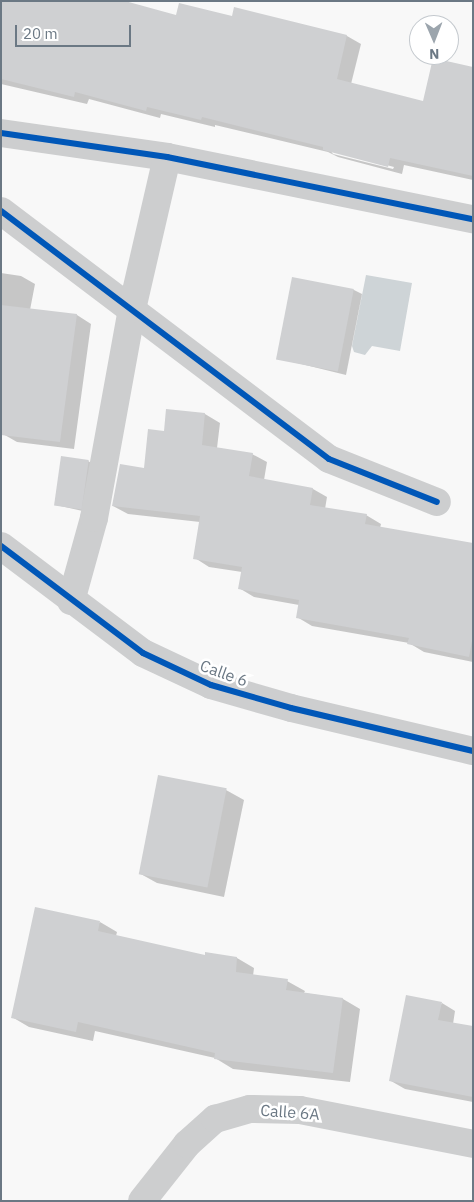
<!DOCTYPE html>
<style>
body{margin:0}
#map{position:relative;width:474px;height:1202px;overflow:hidden;background:#f8f8f8;font-family:"IBM Plex Sans",sans-serif}
div>[style]{position:absolute}
.water>*{inset:0;background:#ced4d7}
.shadow>*{inset:0;background:#0003}
.building>*{inset:0;background:#cfd0d2;transform-origin:0 0}
.street>*{height:28px;margin:-14px;padding:0 14px;transform-origin:14px;border-radius:14px;background:#cdcecf}
.cycleway>*{height:6px;margin:-3px;padding:0 3px;transform-origin:3px;border-radius:3px;background:#0057b8}
span{translate:-50% -50%;white-space:nowrap;text-align:center;line-height:1.15;-webkit-text-stroke:5px #fff;paint-order:stroke}
.street-label{font-size:16px;color:#6b7884}
.frame{position:absolute;inset:0;border:2px solid #6b7884;pointer-events:none}
.north{position:absolute;left:409px;top:15px;width:50px;height:50px;box-sizing:border-box;background:#fff;border:1px solid #c4c9ce;border-radius:50%;rotate:179deg;font-size:14px;font-weight:700;line-height:20px;text-align:center;color:#6b7884}
.north::after{content:'';display:block;margin:auto;width:18px;height:22px;background:#9ca5ad;clip-path:polygon(50% 0,100% 100%,50% 72%,0 100%)}
.scale{position:absolute;left:15px;top:25px;width:116px;height:22px;box-sizing:border-box;border:2px solid #6b7884;border-top:0;padding-left:6px;font-size:15px;line-height:18px;white-space:nowrap;color:#6b7884;-webkit-text-stroke:4px #fff;paint-order:stroke}
</style>
<div id="map">
<div class="water">
<i style="clip-path:polygon(366px 275px,412px 283px,400px 351px,372px 346px,365px 355px,354px 352px,352px 346px)"></i>
</div>
<div class="shadow">
<i style="clip-path:polygon(evenodd,1px 1px,177px 16px,233px 18px,235px 9px,347px 36px,361px 44px,351px 84px,424px 102px,473px 68px,473px 180px,404px 165px,402px 174px,338px 157px,328px 152px,215px 125px,215px 127px,161px 114px,160px 118px,89px 99px,87px 104px,1px 84px,1px 1px,330px 150px,394px 167px,393px 169px,333px 154px,330px 150px)"></i>
<i style="clip-path:polygon(1px 273px,21px 276px,35px 284px,30px 310px,77px 315px,91px 324px,74px 449px,17px 442px,3px 434px)"></i>
<i style="clip-path:polygon(293px 279px,354px 290px,362px 294px,346px 375px,277px 358px)"></i>
<i style="clip-path:polygon(167px 410px,205px 414px,220px 423px,217px 448px,252px 454px,267px 462px,264px 480px,313px 489px,327px 497px,325px 509px,366px 515px,381px 524px,380px 528px,473px 545px,473px 662px,424px 652px,409px 643px,312px 626px,297px 617px,299px 605px,254px 597px,239px 588px,242px 572px,209px 567px,195px 558px,200px 522px,128px 514px,113px 506px,145px 469px,165px 432px)"></i>
<i style="clip-path:polygon(88px 461px,96px 466px,87px 512px,56px 505px)"></i>
<i style="clip-path:polygon(226px 790px,244px 800px,224px 897px,157px 883px,139px 873px)"></i>
<i style="clip-path:polygon(100px 922px,117px 932px,116px 936px,206px 956px,237px 958px,254px 968px,253px 976px,287px 981px,305px 991px,304px 993px,343px 999px,360px 1009px,350px 1082px,233px 1069px,215px 1058px,95px 1031px,93px 1041px,29px 1027px,12px 1017px)"></i>
<i style="clip-path:polygon(442px 1003px,455px 1011px,453px 1024px,473px 1028px,473px 1102px,405px 1089px,391px 1081px)"></i>
</div>
<div class="building">
<i style="clip-path:polygon(1px 1px,125px 1px,176px 15px,179px 3px,232px 16px,234px 7px,347px 35px,337px 79px,423px 101px,433px 58px,473px 67px,473px 176px,390px 158px,388px 167px,323px 150px,323px 147px,202px 117px,201px 120px,147px 107px,146px 111px,75px 92px,74px 97px,1px 79px)"></i>
<i style="left:292px;top:277px;width:63px;height:84px;rotate:11deg"></i>
<i style="clip-path:polygon(1px 305px,77px 314px,60px 442px,1px 435px)"></i>
<i style="clip-path:polygon(166px 409px,205px 413px,202px 445px,253px 453px,249px 476px,313px 488px,310px 505px,367px 514px,365px 524px,473px 543px,473px 636px,469px 657px,407px 644px,409px 638px,296px 618px,299px 600px,238px 589px,242px 567px,193px 559px,200px 516px,112px 506px,120px 464px,144px 468px,148px 429px,164px 431px)"></i>
<i style="left:61px;top:456px;width:28px;height:50px;rotate:8deg"></i>
<i style="left:158px;top:775px;width:70px;height:101px;rotate:11deg"></i>
<i style="clip-path:polygon(35px 907px,100px 921px,98px 931px,205px 955px,205px 952px,237px 957px,236px 972px,288px 979px,286px 990px,343px 998px,333px 1073px,214px 1059px,215px 1053px,78px 1022px,76px 1032px,11px 1018px)"></i>
<i style="clip-path:polygon(406px 995px,442px 1002px,438px 1020px,473px 1026px,473px 1097px,389px 1081px)"></i>
</div>
<div class="street">
<i style="left:1px;top:133px;width:168px;rotate:8.2deg"></i>
<i style="left:167px;top:157px;width:312px;rotate:11.5deg"></i>
<i style="left:1px;top:211px;width:411px;rotate:37.1deg"></i>
<i style="left:329px;top:459px;width:116px;rotate:21.7deg"></i>
<i style="left:1px;top:546px;width:178px;rotate:37deg"></i>
<i style="left:143px;top:653px;width:75px;rotate:25.2deg"></i>
<i style="left:211px;top:685px;width:83px;rotate:16deg"></i>
<i style="left:291px;top:708px;width:187px;rotate:13.3deg"></i>
<i style="left:71px;top:601px;width:86px;rotate:-74.5deg"></i>
<i style="left:94px;top:518px;width:212px;rotate:-79.7deg"></i>
<i style="left:132px;top:309px;width:156px;rotate:-77deg"></i>
<i style="left:142px;top:1201px;width:73px;rotate:-51.7deg"></i>
<i style="left:187px;top:1144px;width:38px;rotate:-42deg"></i>
<i style="left:215px;top:1119px;width:36px;rotate:-16deg"></i>
<i style="left:250px;top:1109px;width:50px;rotate:1.1deg"></i>
<i style="left:300px;top:1110px;width:176px;rotate:11.1deg"></i>
</div>
<div class="cycleway">
<i style="left:1px;top:133px;width:168px;rotate:8.2deg"></i>
<i style="left:167px;top:157px;width:312px;rotate:11.5deg"></i>
<i style="left:1px;top:211px;width:411px;rotate:37.1deg"></i>
<i style="left:329px;top:459px;width:116px;rotate:21.7deg"></i>
<i style="left:1px;top:546px;width:178px;rotate:37deg"></i>
<i style="left:143px;top:653px;width:75px;rotate:25.2deg"></i>
<i style="left:211px;top:685px;width:83px;rotate:16deg"></i>
<i style="left:291px;top:708px;width:187px;rotate:13.3deg"></i>
</div>
<div class="street-label">
<span style="left:224px;top:673px;rotate:20deg">Calle 6</span>
<span style="left:290px;top:1112px;rotate:4deg">Calle 6A</span>
</div>
<div class="frame"></div>
<div class="north">N</div>
<div class="scale">20 m</div>
</div>
